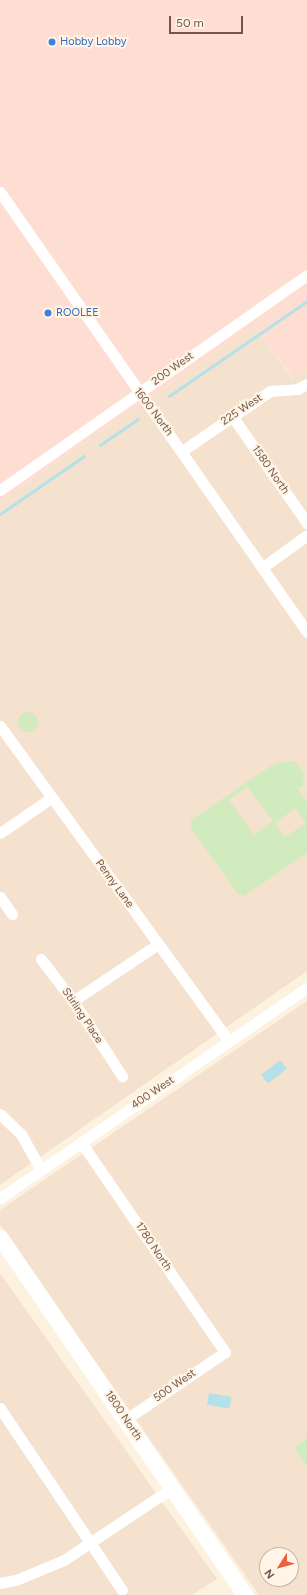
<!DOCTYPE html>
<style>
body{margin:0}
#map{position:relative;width:307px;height:1595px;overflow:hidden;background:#fdf1e0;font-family:Figtree,sans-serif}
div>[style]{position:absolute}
.residential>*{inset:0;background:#f5e2ce}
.commercial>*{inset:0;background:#feded3}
.green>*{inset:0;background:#d2ebbe}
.round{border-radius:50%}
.water>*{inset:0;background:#b4e1e7;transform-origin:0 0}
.stream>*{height:3px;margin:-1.5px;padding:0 1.5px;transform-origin:1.5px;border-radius:1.5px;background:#b4e1e7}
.street>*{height:11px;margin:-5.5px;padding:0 5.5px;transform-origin:5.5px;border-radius:5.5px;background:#fff}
.secondary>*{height:16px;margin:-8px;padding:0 8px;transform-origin:8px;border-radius:8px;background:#fff}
.dots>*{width:11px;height:11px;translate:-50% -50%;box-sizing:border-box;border:2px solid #fff5e7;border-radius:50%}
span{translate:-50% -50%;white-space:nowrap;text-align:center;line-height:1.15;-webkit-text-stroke:4px #fff5e7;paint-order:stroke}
.shop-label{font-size:11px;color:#366cbe}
.left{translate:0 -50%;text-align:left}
.street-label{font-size:11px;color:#755546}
.north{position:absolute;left:259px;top:1547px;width:40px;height:40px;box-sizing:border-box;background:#fff5e7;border:1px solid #c8b5a7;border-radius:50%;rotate:234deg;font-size:11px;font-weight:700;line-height:16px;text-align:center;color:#755546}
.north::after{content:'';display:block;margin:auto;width:14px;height:18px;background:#ed5f3f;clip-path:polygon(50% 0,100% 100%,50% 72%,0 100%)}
.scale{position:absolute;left:169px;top:16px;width:74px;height:18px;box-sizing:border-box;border:2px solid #755546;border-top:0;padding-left:5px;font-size:12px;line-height:14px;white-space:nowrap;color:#755546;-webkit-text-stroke:3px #fff5e7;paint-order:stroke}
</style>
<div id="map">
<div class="residential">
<i style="clip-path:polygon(255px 326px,292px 378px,307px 368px,307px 971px,0 1185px,0 501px)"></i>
<i style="clip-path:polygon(evenodd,307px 1001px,307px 1595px,259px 1595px,0 1225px,0 1210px,307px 1001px,267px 1555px,291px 1555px,291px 1579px,267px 1579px,267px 1555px)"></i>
<i style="clip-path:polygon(0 1273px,217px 1579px,192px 1595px,0 1595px)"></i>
</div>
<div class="commercial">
<i style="clip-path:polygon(0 0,307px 0,307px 368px,293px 378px,255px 326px,0 501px)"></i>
</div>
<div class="green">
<i class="round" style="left:18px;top:712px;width:20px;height:20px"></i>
<i style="clip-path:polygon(evenodd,295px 761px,305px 775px,302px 778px,305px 784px,298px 789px,307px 802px,307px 853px,244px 896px,238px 894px,191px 829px,191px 820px,275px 763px,295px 761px,247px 787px,273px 821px,254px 835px,229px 800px,247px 787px,295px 761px,296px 808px,306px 823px,285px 837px,275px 823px,296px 808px)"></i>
<i style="clip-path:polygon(307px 1438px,307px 1466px,294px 1448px)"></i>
</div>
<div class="water">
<i style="left:280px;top:1060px;width:11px;height:24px;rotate:52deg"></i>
<i style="left:209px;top:1393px;width:23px;height:12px;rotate:10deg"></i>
</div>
<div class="stream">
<i style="left:169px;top:396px;width:168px;rotate:-34.5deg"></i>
<i style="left:100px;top:445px;width:46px;rotate:-34.4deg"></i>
<i style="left:0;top:514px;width:102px;rotate:-34.6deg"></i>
</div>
<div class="street">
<i style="left:0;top:192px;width:537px;rotate:55.1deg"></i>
<i style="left:232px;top:416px;width:131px;rotate:55deg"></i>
<i style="left:182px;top:451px;width:107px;rotate:-34.3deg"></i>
<i style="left:270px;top:391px;width:27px;rotate:-4deg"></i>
<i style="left:297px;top:389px;width:11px;rotate:-27deg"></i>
<i style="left:0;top:490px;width:375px;rotate:-35deg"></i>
<i style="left:263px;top:567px;width:54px;rotate:-36deg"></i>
<i style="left:0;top:726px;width:389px;rotate:54deg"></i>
<i style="left:0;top:833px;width:62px;rotate:-34.5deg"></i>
<i style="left:0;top:897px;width:21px;rotate:55deg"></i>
<i style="left:41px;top:959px;width:53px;rotate:52.7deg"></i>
<i style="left:73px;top:1001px;width:90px;rotate:56.8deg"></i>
<i style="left:73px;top:1001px;width:102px;rotate:-33.8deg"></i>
<i style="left:0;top:1114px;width:29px;rotate:44deg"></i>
<i style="left:21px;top:1134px;width:41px;rotate:60.9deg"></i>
<i style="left:81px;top:1142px;width:255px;rotate:55.6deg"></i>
<i style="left:225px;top:1352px;width:121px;rotate:145.8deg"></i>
<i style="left:0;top:1198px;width:372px;rotate:-34.4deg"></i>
<i style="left:0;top:1408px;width:219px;rotate:56.2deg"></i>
<i style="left:0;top:1583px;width:16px;rotate:-11deg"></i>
<i style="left:16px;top:1580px;width:52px;rotate:-22.6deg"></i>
<i style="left:64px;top:1560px;width:130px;rotate:-33.7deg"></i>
</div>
<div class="secondary">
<i style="left:0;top:1237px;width:434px;rotate:55.6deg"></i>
</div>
<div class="dots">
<i style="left:52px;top:42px;background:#3f7fe0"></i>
<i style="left:48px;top:313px;background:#3f7fe0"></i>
</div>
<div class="shop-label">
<span class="left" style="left:60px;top:42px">Hobby Lobby</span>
<span class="left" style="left:56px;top:313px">ROOLEE</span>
</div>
<div class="street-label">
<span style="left:173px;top:369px;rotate:-36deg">200 West</span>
<span style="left:242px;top:410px;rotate:-34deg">225 West</span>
<span style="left:153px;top:412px;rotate:53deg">1600 North</span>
<span style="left:270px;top:470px;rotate:55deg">1580 North</span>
<span style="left:114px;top:884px;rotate:54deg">Penny Lane</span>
<span style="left:82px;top:1016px;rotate:56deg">Stirling Place</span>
<span style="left:153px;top:1093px;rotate:-34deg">400 West</span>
<span style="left:153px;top:1247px;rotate:56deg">1780 North</span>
<span style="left:175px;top:1386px;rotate:-35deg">500 West</span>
<span style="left:123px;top:1416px;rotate:56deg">1800 North</span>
</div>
<div class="north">N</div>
<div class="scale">50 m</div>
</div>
